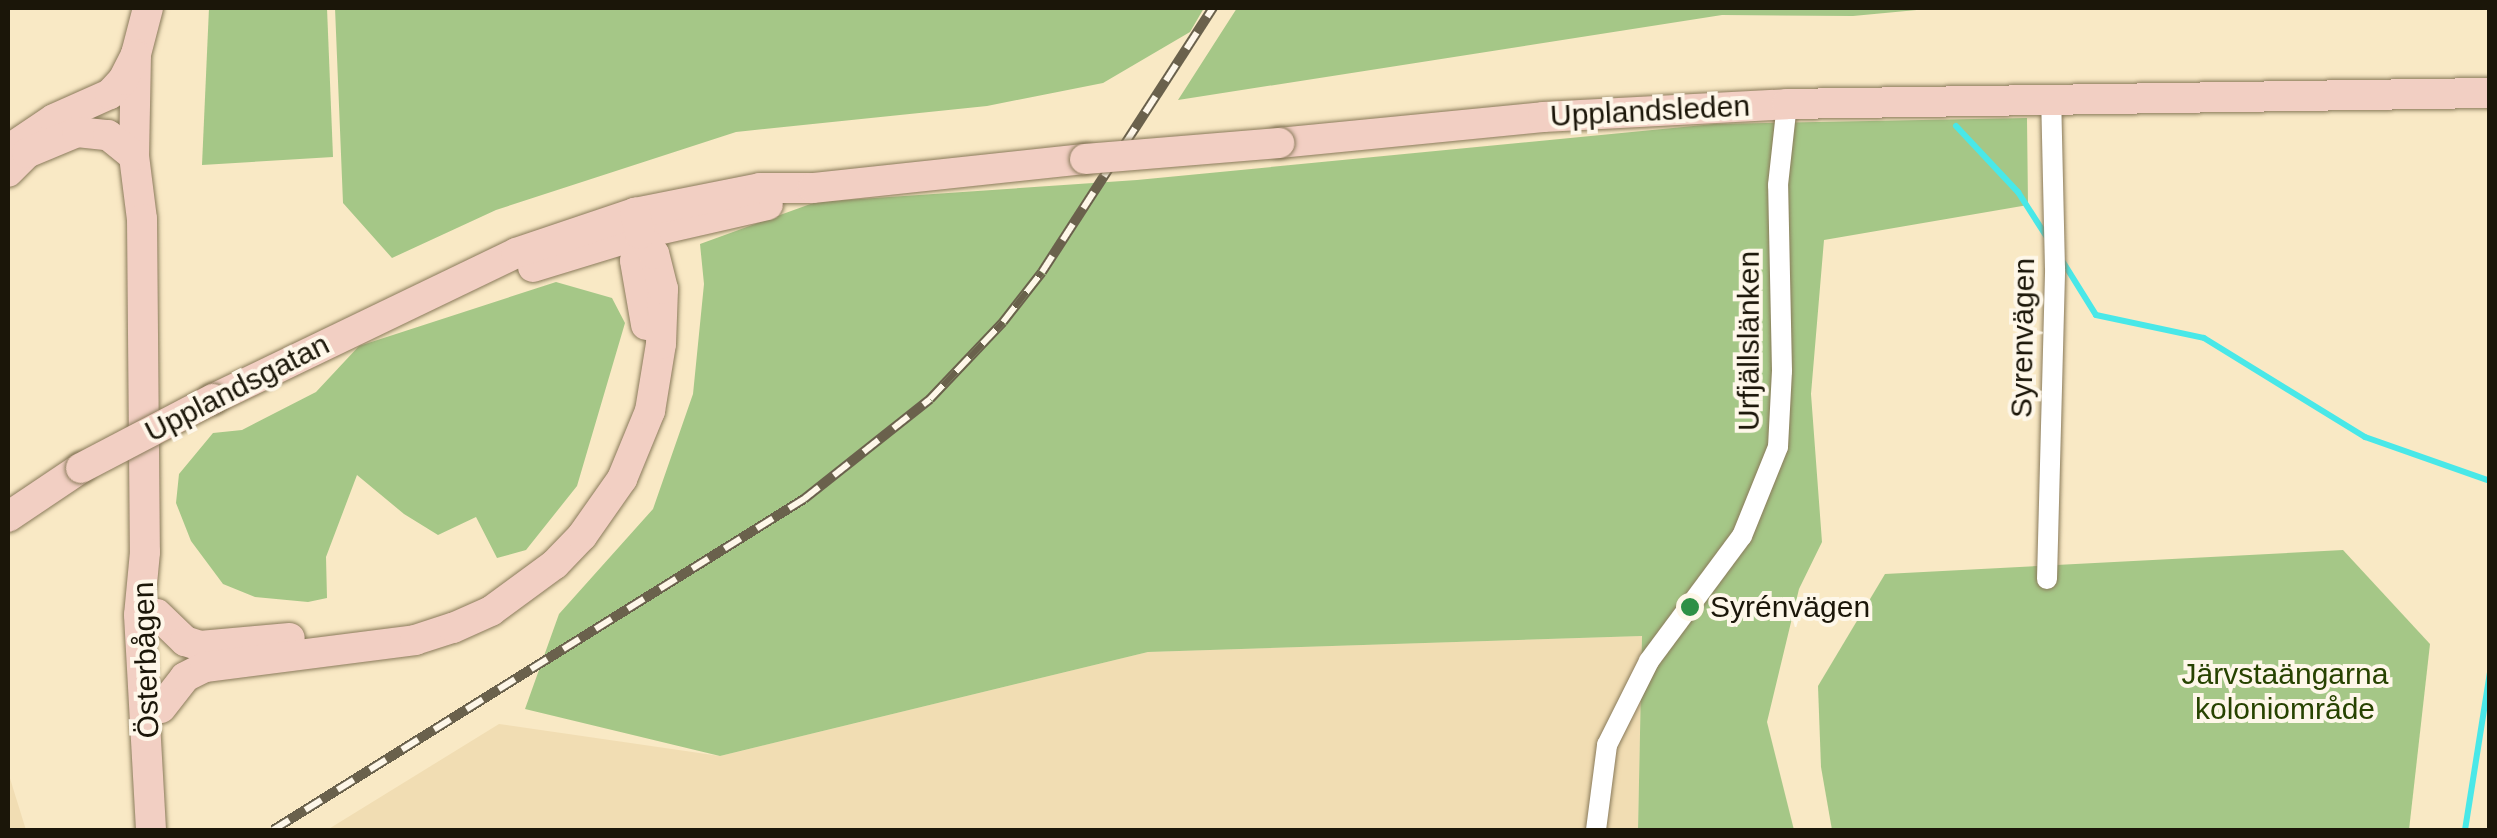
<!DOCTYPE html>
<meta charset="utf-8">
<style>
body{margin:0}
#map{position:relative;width:2497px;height:838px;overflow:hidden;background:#f9e9c5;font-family:Helvetica,sans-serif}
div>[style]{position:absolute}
.built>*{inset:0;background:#f1ddb3}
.green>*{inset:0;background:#a5c787}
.stream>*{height:6px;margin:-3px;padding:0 3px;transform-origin:3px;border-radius:3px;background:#49e8e8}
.roads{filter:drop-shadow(0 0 2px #897a5a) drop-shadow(0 0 2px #897a5a)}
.street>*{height:20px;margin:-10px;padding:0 10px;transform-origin:10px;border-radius:10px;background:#fff}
.secondary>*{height:30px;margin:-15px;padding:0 15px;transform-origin:15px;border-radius:15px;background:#f2cfc3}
.rail>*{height:10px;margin-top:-5px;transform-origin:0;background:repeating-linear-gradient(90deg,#fef7e9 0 19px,#6a614c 0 38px);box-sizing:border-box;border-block:2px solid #6a614c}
.bridges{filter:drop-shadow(0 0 2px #897a5a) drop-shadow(0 0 2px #897a5a)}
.secondary-bridge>*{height:30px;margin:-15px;padding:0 15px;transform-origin:15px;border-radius:15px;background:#f2cfc3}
.dots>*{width:28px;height:28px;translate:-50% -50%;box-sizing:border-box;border:5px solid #fef7e9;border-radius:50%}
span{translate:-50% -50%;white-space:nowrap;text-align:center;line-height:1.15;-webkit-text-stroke:8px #fef7e9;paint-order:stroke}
.street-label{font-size:30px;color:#1b1609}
.poi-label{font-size:30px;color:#1b1609}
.left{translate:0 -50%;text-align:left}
.park-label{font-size:30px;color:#274300}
.frame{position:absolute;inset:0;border:10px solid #1b1609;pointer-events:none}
</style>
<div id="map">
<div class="built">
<i style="clip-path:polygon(1642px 636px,1638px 830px,327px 830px,499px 724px,720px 756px,1148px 652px)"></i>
<i style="clip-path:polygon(8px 772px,26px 830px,8px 830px)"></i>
</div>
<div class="green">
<i style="clip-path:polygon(209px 8px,327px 8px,333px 157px,202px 165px)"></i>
<i style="clip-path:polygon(335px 8px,1204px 8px,1190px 32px,1103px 83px,987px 106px,736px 132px,496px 210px,392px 258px,343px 203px)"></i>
<i style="clip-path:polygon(1237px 8px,1938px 8px,1853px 16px,1722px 15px,1178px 100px)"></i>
<i style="clip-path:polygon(2027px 118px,2028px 205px,1824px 240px,1811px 394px,1822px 542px,1799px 589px,1767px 722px,1794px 830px,1638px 830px,1642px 636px,1148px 652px,720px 756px,525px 709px,559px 614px,653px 509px,693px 394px,704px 284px,700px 244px,816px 202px,1137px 180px,1714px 124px)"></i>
<i style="clip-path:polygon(556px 282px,612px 298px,625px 323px,577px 486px,526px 550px,497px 558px,476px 517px,438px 535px,404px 514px,357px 475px,326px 557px,327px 598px,308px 602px,255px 597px,223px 584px,191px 541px,176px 503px,179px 474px,213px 433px,242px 430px,316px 392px,359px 346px)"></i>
<i style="clip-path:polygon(2343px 550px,2430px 644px,2409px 830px,1832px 830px,1821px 767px,1818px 686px,1885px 574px)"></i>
</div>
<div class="stream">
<i style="left:1956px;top:126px;width:91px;rotate:46.8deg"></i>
<i style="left:2018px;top:192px;width:56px;rotate:57.4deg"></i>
<i style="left:2063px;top:262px;width:62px;rotate:58.1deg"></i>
<i style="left:2096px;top:315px;width:110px;rotate:12deg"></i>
<i style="left:2204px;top:338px;width:189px;rotate:31.6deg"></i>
<i style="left:2365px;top:437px;width:133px;rotate:19.4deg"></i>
<i style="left:2465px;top:830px;width:159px;rotate:-81deg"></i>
</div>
<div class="roads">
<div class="street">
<i style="left:2047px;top:579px;width:310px;rotate:-88.5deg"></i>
<i style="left:2055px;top:269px;width:172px;rotate:-91.3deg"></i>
<i style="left:1596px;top:830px;width:86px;rotate:-82.6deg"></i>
<i style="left:1607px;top:745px;width:94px;rotate:-63.4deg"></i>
<i style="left:1649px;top:661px;width:156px;rotate:-53.4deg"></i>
<i style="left:1742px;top:536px;width:96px;rotate:-68deg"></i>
<i style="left:1778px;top:447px;width:76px;rotate:-87deg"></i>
<i style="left:1782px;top:371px;width:186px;rotate:-91.2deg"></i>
<i style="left:1778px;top:185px;width:81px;rotate:-83.7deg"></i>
</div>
<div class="secondary">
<i style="left:148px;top:8px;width:48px;rotate:104.6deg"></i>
<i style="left:136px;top:54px;width:102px;rotate:91.1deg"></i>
<i style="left:134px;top:156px;width:64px;rotate:82.8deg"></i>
<i style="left:142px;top:219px;width:333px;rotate:89.5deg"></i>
<i style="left:145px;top:552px;width:63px;rotate:95.4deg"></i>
<i style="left:139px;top:615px;width:215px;rotate:86.8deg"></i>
<i style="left:1279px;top:143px;width:265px;rotate:-5.6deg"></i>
<i style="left:1543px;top:117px;width:244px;rotate:-3deg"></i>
<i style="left:1787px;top:104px;width:703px;rotate:-0.9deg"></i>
<i style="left:8px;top:150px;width:55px;rotate:-34deg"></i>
<i style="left:54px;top:119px;width:61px;rotate:-24.1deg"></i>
<i style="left:110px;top:94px;width:19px;rotate:-47deg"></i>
<i style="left:123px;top:80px;width:27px;rotate:-63deg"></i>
<i style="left:8px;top:172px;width:27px;rotate:-45deg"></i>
<i style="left:27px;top:153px;width:54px;rotate:-22.8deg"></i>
<i style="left:77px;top:132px;width:31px;rotate:6deg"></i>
<i style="left:108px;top:135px;width:33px;rotate:39deg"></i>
<i style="left:640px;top:234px;width:27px;rotate:100deg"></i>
<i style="left:635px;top:261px;width:65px;rotate:80.2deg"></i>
<i style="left:533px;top:267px;width:112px;rotate:-17.1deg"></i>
<i style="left:640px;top:234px;width:131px;rotate:-12.8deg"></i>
<i style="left:213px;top:399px;width:336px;rotate:-25.7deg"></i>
<i style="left:516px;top:253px;width:126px;rotate:-18.6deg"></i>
<i style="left:635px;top:213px;width:127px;rotate:-11.3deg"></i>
<i style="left:760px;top:188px;width:53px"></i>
<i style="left:813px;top:188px;width:274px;rotate:-6.1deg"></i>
<i style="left:8px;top:517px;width:88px;rotate:-33.9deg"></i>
<i style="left:157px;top:614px;width:39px;rotate:44deg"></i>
<i style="left:185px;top:641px;width:16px;rotate:18deg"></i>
<i style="left:200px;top:646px;width:90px;rotate:-5.1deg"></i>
<i style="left:161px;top:708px;width:39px;rotate:-52deg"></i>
<i style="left:185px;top:677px;width:22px;rotate:-27deg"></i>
<i style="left:205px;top:667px;width:212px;rotate:-7.3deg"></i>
<i style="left:415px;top:640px;width:40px;rotate:-18deg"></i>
<i style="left:453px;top:628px;width:42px;rotate:-24.1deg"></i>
<i style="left:491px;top:611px;width:79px;rotate:-36.3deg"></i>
<i style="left:555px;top:564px;width:39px;rotate:-46deg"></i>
<i style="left:582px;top:536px;width:70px;rotate:-54.9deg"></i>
<i style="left:622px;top:479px;width:74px;rotate:-67.6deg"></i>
<i style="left:650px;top:411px;width:68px;rotate:-80.7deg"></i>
<i style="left:661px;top:344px;width:55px;rotate:-87.9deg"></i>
<i style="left:663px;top:289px;width:36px;rotate:-104deg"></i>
<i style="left:654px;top:254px;width:24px;rotate:-125deg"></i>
<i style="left:640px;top:234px;width:22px;rotate:-103deg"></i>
</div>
</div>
<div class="rail">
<i style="left:273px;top:830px;width:626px;rotate:-31.94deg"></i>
<i style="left:804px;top:499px;width:161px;rotate:-38.4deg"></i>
<i style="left:930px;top:399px;width:106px;rotate:-46.5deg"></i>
<i style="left:1003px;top:322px;width:63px;rotate:-52deg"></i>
<i style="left:1042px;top:272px;width:315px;rotate:-57.1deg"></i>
</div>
<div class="bridges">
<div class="secondary-bridge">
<i style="left:1085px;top:159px;width:195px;rotate:-4.7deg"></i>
<i style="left:81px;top:468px;width:149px;rotate:-27.6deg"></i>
</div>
</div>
<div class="dots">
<i style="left:1690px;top:607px;background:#2e9045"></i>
</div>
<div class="street-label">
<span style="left:1650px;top:111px;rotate:-3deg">Upplandsleden</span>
<span style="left:2023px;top:338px;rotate:-89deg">Syrenvägen</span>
<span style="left:1749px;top:341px;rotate:-90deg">Urfjällslänken</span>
<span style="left:237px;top:388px;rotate:-27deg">Upplandsgatan</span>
<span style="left:146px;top:660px;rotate:-92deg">Österbågen</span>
</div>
<div class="poi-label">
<span class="left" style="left:1710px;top:607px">Syrénvägen</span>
</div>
<div class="park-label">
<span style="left:2285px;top:691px">Järvstaängarna<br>koloniområde</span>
</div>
<div class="frame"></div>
</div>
